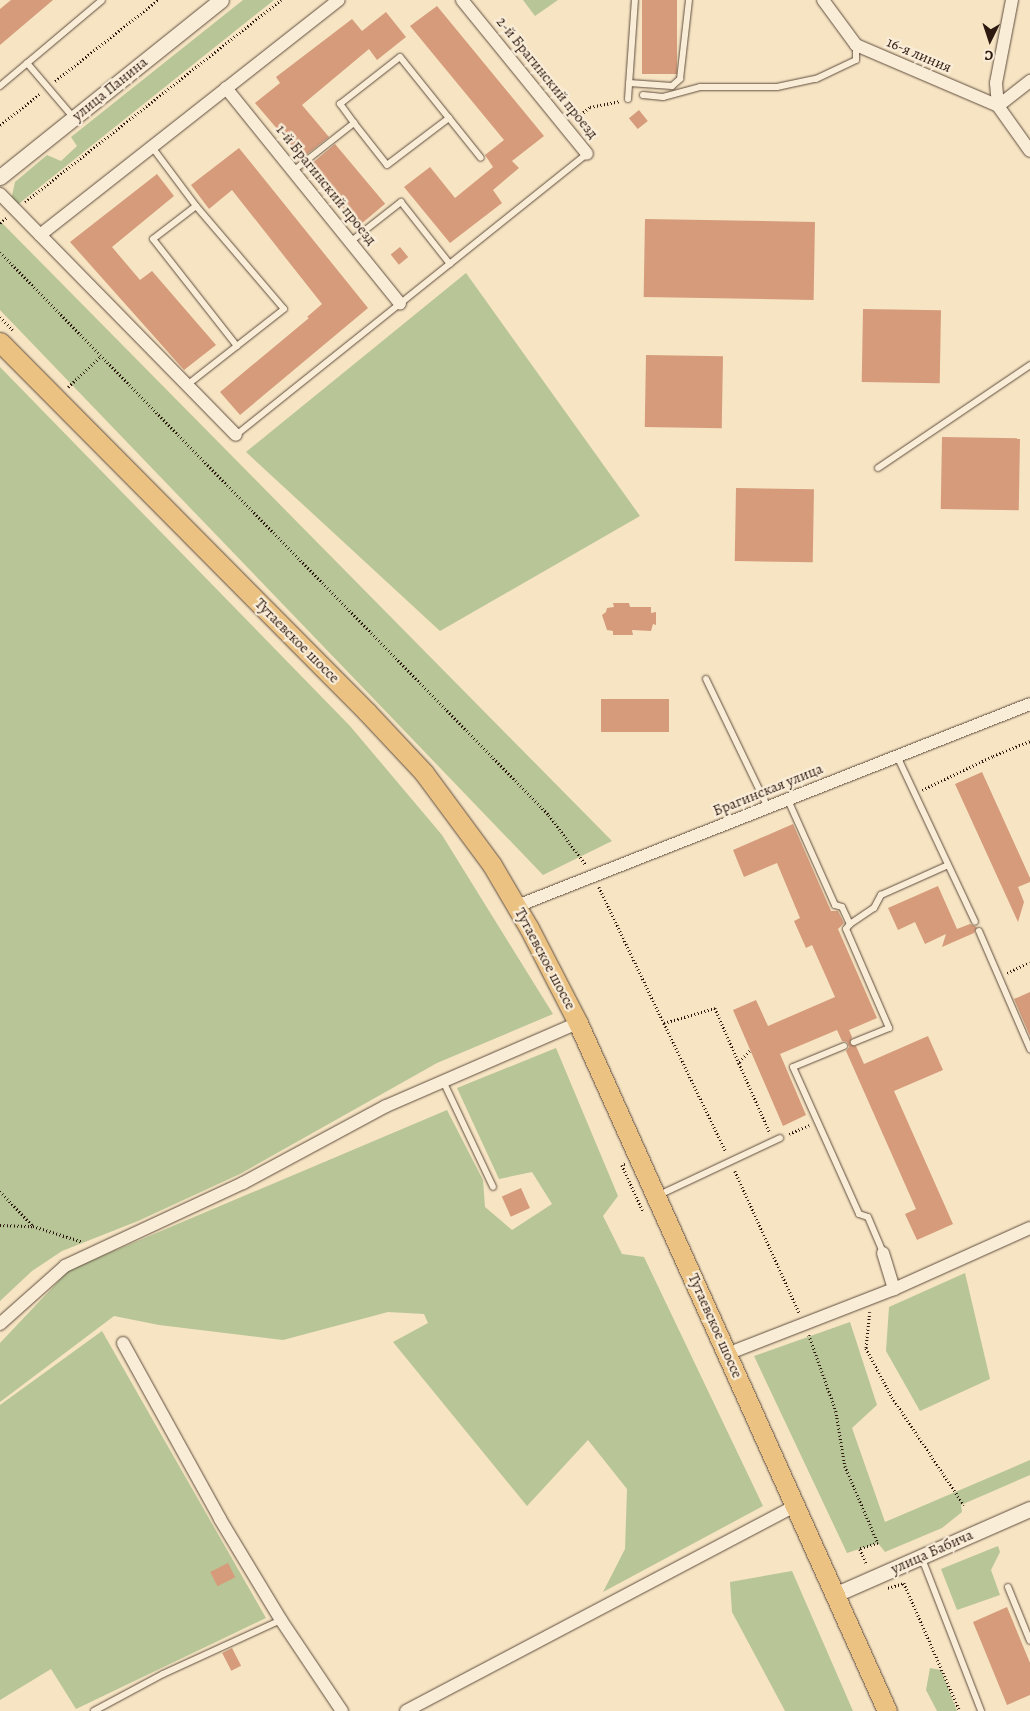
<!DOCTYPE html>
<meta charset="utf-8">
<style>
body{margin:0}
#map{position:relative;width:1030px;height:1711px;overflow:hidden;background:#f6e4c3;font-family:Alegreya,serif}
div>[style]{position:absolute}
.green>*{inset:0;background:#b8c597}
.building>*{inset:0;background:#d59b7b;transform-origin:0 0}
.path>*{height:2.5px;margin-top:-1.25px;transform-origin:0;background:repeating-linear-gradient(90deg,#2d1910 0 1px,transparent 0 3.5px)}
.roads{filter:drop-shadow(0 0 1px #5f4c3d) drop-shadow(0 0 1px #5f4c3d)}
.service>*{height:6px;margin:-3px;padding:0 3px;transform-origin:3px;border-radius:3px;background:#f9edd8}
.minor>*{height:12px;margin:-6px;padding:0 6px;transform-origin:6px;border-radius:6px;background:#f9edd8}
.tertiary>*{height:15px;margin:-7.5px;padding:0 7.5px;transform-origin:7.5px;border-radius:7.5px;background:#f9edd8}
.primary>*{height:19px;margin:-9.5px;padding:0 9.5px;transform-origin:9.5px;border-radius:9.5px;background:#ebc282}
span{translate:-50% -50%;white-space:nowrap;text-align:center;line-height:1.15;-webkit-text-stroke:4.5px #f9edd8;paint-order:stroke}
.street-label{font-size:15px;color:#2d1910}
.north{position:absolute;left:965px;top:15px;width:50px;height:50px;-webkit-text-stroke:4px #f9edd8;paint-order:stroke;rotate:184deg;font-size:14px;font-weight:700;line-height:20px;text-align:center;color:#2d1910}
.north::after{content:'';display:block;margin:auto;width:18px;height:22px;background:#2d1910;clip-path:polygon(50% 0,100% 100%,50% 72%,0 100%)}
</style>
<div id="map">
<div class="green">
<i style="clip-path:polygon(243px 0,274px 0,16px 206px,11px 200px,15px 182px,47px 155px,61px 161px,77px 146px,71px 137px)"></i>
<i style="clip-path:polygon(523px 0,558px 0,535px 16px)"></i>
<i style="clip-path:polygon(0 221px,612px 841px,543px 875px,0 310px)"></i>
<i style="clip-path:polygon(466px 273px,640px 516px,440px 631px,246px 452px)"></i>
<i style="clip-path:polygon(0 367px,350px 726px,442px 835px,553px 1014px,437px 1063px,240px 1174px,138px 1221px,62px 1251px,32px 1271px,0 1301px)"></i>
<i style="clip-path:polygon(556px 1048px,618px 1196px,603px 1216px,622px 1254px,644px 1257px,763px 1506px,603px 1592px,625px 1549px,627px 1489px,588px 1440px,527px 1506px,393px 1342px,428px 1323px,424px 1314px,388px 1312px,283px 1340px,159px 1325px,114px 1316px,0 1402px,0 1343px,69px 1270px,447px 1110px,483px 1180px,485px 1207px,512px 1230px,552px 1204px,532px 1172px,499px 1179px,457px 1088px)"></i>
<i style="clip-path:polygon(965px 1273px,990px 1379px,920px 1411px,886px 1351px,889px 1307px)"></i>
<i style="clip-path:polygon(850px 1322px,877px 1405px,852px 1428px,885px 1522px,1030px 1460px,1030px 1475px,961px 1505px,962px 1512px,942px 1528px,885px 1552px,878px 1543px,847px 1553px,754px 1356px)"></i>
<i style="clip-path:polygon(102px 1331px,266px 1618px,76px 1709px,51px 1669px,0 1700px,0 1405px)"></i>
<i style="clip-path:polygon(998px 1546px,1000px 1552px,991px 1570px,1000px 1595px,957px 1610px,941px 1569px)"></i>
<i style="clip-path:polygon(792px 1571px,853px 1711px,785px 1711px,732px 1612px,730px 1582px)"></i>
<i style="clip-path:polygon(930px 1668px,941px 1670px,957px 1711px,937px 1711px,926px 1690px)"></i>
</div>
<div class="building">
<i style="clip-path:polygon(11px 0,53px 0,0 45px,0 9px)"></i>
<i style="left:642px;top:0;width:35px;height:74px"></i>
<i style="clip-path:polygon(437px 6px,544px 136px,512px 161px,519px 168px,493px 190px,502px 203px,450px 243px,404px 187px,430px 167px,455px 198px,493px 167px,485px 155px,504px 140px,410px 26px)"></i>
<i style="clip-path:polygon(386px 12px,406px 37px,377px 60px,369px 49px,302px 105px,329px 137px,302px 158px,255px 103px,280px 83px,276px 77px,352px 19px,362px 31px)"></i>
<i style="left:639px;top:110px;width:14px;height:13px;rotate:51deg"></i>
<i style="left:335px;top:144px;width:78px;height:35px;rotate:50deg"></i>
<i style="clip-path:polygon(239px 148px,368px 308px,240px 415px,220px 392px,309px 318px,307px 317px,322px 304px,232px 190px,209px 209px,191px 185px)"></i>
<i style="clip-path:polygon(157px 174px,174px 196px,112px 247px,140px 280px,152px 271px,216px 345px,184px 370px,70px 242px)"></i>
<i style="left:645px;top:219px;width:170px;height:78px;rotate:1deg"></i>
<i style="left:400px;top:247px;width:13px;height:12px;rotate:51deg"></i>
<i style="left:863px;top:309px;width:78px;height:73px;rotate:1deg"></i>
<i style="left:646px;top:355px;width:77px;height:72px;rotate:1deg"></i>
<i style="left:942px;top:437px;width:78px;height:72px;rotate:1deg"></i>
<i style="left:736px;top:488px;width:78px;height:73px;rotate:1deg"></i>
<i style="clip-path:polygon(613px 603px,629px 603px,630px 607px,651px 607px,651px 613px,656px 612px,656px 625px,653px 624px,651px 631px,632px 630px,633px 635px,613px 635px,613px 631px,607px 630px,602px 615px,606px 612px,607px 608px,614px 607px)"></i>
<i style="left:601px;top:699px;width:68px;height:33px"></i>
<i style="clip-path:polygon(982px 772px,1030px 878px,1030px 882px,1018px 887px,1024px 902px,1018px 922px,955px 784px)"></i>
<i style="clip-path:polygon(793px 824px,831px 911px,838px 911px,844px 923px,838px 929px,877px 1018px,849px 1030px,852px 1037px,850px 1044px,856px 1046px,864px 1064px,928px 1036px,943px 1070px,894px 1091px,953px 1224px,917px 1240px,905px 1214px,916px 1209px,846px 1051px,849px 1047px,847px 1042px,842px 1041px,837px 1030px,780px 1054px,806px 1115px,783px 1126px,733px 1010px,756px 1000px,768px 1026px,835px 997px,812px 945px,806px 948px,794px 921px,800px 918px,777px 863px,744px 877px,733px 850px)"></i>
<i style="clip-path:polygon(938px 886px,957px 929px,970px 924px,977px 927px,974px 933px,942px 947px,946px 934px,925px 944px,915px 922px,898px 930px,888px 908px)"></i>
<i style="clip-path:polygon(1030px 992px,1030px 1036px,1014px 999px)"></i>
<i style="left:521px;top:1188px;width:22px;height:21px;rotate:66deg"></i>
<i style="left:228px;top:1563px;width:16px;height:20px;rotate:63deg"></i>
<i style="clip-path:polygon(1007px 1607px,1030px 1663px,1030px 1695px,1007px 1705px,973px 1622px)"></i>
<i style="left:232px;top:1648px;width:20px;height:11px;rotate:63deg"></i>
</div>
<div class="path">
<i style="left:55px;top:81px;width:131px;rotate:-38.2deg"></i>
<i style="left:575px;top:119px;width:19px;rotate:-39deg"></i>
<i style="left:590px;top:107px;width:31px;rotate:-11deg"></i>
<i style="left:0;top:125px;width:52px;rotate:-38deg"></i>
<i style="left:25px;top:202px;width:326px;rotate:-38.3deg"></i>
<i style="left:0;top:223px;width:8px;rotate:-40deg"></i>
<i style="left:0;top:252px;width:786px;rotate:45.72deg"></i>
<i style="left:549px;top:815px;width:62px;rotate:53.5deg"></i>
<i style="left:0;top:317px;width:18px;rotate:45deg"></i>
<i style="left:68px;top:387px;width:45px;rotate:-43.2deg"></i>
<i style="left:922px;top:790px;width:79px;rotate:-25.6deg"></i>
<i style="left:993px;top:756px;width:40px;rotate:-22deg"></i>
<i style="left:599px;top:887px;width:151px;rotate:64.5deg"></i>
<i style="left:664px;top:1023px;width:53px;rotate:-16.4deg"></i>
<i style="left:715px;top:1008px;width:60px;rotate:66.4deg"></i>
<i style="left:1007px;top:973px;width:25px;rotate:-26deg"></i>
<i style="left:664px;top:1023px;width:143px;rotate:64.3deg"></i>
<i style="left:750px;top:1051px;width:16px;rotate:133deg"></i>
<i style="left:739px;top:1063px;width:77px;rotate:66.1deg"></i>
<i style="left:789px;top:1134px;width:22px;rotate:-24deg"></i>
<i style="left:625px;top:1164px;width:3px;rotate:162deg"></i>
<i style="left:622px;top:1165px;width:51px;rotate:65.5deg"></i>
<i style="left:735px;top:1171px;width:157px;rotate:65.6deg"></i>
<i style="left:0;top:1191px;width:48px;rotate:46.7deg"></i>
<i style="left:33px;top:1226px;width:52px;rotate:17.7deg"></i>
<i style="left:0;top:1225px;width:33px;rotate:2deg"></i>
<i style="left:870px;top:1312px;width:36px;rotate:96deg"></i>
<i style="left:866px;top:1348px;width:55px;rotate:62deg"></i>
<i style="left:892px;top:1397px;width:130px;rotate:56.3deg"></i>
<i style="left:809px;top:1335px;width:81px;rotate:70.4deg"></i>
<i style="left:836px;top:1411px;width:56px;rotate:80.7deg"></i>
<i style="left:845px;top:1466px;width:84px;rotate:66.8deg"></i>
<i style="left:878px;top:1543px;width:19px;rotate:162deg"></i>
<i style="left:860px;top:1549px;width:17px;rotate:66deg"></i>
<i style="left:888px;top:1588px;width:17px;rotate:-17deg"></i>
<i style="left:904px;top:1583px;width:140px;rotate:66.4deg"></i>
</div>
<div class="roads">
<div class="service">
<i style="left:27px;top:63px;width:71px;rotate:49.6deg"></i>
<i style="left:629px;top:83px;width:43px;rotate:4deg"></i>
<i style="left:672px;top:86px;width:11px;rotate:-41deg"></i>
<i style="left:680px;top:79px;width:80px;rotate:-83.5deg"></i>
<i style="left:0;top:86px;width:133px;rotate:-40.1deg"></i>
<i style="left:643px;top:95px;width:20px;rotate:6deg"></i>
<i style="left:663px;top:97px;width:38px;rotate:-15deg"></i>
<i style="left:700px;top:87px;width:77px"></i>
<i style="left:777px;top:87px;width:40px;rotate:-12deg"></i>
<i style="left:816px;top:79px;width:44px;rotate:-25.4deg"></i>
<i style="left:856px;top:60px;width:15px;rotate:-90deg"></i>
<i style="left:628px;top:99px;width:99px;rotate:-86deg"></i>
<i style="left:354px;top:123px;width:53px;rotate:51.8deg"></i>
<i style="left:387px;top:165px;width:78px;rotate:-37.2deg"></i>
<i style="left:152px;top:147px;width:74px;rotate:53.3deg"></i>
<i style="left:196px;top:206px;width:135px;rotate:49.5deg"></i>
<i style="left:284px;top:309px;width:123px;rotate:141.9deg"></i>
<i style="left:293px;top:171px;width:78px;rotate:-38.2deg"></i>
<i style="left:354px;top:123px;width:24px;rotate:-126deg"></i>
<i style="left:340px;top:104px;width:76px;rotate:-38.1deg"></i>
<i style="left:400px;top:57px;width:129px;rotate:51.3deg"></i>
<i style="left:196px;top:206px;width:54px;rotate:142.5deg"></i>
<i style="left:153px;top:239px;width:136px;rotate:51.9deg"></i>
<i style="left:350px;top:242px;width:65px;rotate:-38.1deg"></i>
<i style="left:401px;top:202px;width:79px;rotate:51.7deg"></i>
<i style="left:236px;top:435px;width:450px;rotate:-38.7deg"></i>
<i style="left:878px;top:468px;width:184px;rotate:-34.1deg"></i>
<i style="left:706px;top:679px;width:143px;rotate:64.3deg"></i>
<i style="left:897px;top:756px;width:183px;rotate:64.8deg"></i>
<i style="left:788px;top:800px;width:115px;rotate:65.9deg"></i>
<i style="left:835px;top:905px;width:7px;rotate:16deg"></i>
<i style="left:842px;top:907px;width:19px;rotate:65deg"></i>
<i style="left:850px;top:924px;width:6px;rotate:129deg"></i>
<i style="left:846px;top:929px;width:108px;rotate:66.5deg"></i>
<i style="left:889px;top:1028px;width:38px;rotate:158deg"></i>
<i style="left:850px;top:924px;width:29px;rotate:-34deg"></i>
<i style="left:874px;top:908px;width:15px;rotate:-62deg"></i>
<i style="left:881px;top:895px;width:73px;rotate:-24.1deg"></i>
<i style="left:979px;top:931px;width:129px;rotate:66.6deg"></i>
<i style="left:844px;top:1046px;width:55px;rotate:157.6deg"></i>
<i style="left:793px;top:1067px;width:161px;rotate:65.8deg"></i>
<i style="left:859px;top:1214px;width:9px;rotate:18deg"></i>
<i style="left:868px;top:1217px;width:39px;rotate:67deg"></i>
<i style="left:443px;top:1081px;width:117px;rotate:64.7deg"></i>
<i style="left:657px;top:1196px;width:136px;rotate:-25.2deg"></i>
<i style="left:921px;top:1556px;width:166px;rotate:68.8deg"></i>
<i style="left:1008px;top:1587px;width:58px;rotate:67.8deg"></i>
<i style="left:94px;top:1711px;width:78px;rotate:-28.2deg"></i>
<i style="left:163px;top:1674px;width:130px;rotate:-24.6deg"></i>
</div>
<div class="minor">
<i style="left:462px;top:0;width:198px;rotate:50.9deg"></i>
<i style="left:823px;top:0;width:56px;rotate:53.7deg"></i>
<i style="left:856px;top:45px;width:155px;rotate:23.2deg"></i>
<i style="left:998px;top:106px;width:55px;rotate:54.6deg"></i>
<i style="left:226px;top:88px;width:277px;rotate:51.1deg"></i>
<i style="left:998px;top:106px;width:23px;rotate:-95deg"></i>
<i style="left:996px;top:83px;width:85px;rotate:-79.1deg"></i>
<i style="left:998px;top:106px;width:41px;rotate:-38deg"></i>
<i style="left:0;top:194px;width:337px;rotate:45.6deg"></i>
<i style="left:40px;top:235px;width:380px;rotate:-38.2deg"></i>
<i style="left:517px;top:906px;width:551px;rotate:-21.49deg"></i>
<i style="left:883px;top:1253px;width:38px;rotate:73deg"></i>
<i style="left:0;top:1324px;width:87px;rotate:-41.7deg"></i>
<i style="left:65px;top:1266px;width:196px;rotate:-25deg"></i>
<i style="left:243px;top:1183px;width:162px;rotate:-28.3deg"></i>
<i style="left:386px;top:1106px;width:209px;rotate:-23.4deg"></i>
<i style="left:123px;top:1343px;width:201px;rotate:61.1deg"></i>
<i style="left:220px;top:1519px;width:118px;rotate:58.9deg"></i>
<i style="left:281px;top:1620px;width:110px;rotate:56.2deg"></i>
<i style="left:727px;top:1354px;width:179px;rotate:-21.3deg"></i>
<i style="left:894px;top:1289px;width:149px;rotate:-24.2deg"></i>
<i style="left:406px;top:1711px;width:439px;rotate:-27.8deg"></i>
</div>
<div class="tertiary">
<i style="left:0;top:177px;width:283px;rotate:-38.7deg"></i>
<i style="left:834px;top:1595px;width:214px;rotate:-23.7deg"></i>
</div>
<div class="primary">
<i style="left:0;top:342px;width:521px;rotate:45.23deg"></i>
<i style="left:367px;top:712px;width:83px;rotate:46.9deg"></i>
<i style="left:424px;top:773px;width:114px;rotate:53.5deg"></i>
<i style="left:492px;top:865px;width:73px;rotate:59.6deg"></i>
<i style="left:529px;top:928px;width:107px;rotate:62.7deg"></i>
<i style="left:578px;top:1023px;width:754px;rotate:65.81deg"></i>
</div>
</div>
<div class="street-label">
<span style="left:919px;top:55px;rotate:23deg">16-я линия</span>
<span style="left:547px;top:78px;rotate:51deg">2-й Брагинский проезд</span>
<span style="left:110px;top:89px;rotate:-39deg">улица Панина</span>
<span style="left:326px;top:185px;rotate:51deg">1-й Брагинский проезд</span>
<span style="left:297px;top:641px;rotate:45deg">Тутаевское шоссе</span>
<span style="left:768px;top:790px;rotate:-22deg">Брагинская улица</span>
<span style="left:545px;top:959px;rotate:62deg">Тутаевское шоссе</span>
<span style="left:715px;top:1326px;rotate:66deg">Тутаевское шоссе</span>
<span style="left:932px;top:1552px;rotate:-24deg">улица Бабича</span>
</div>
<div class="north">С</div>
</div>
